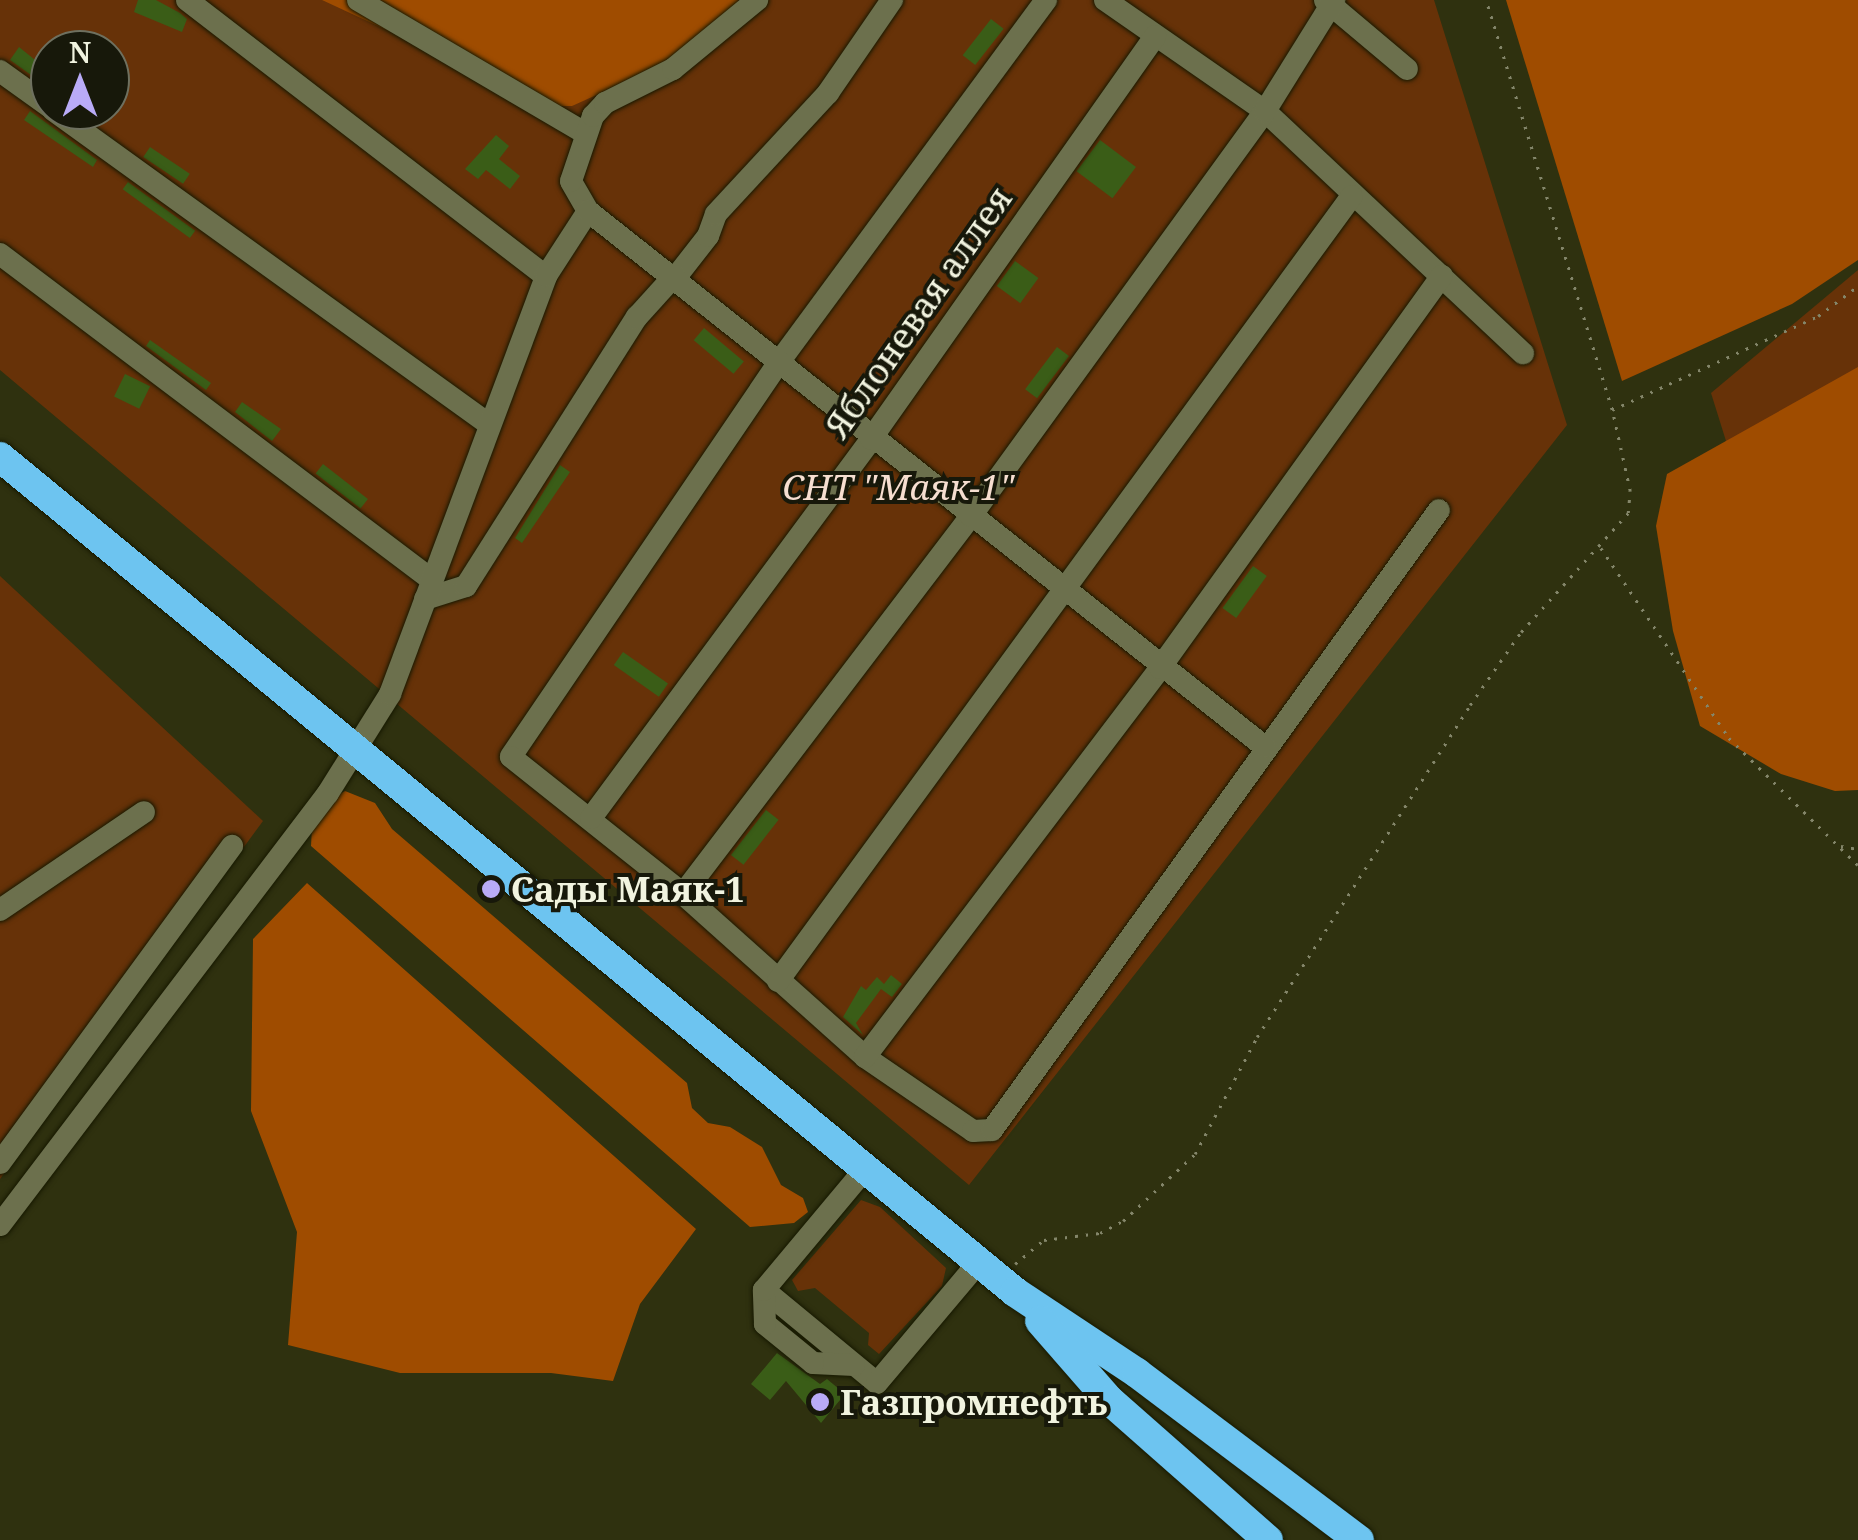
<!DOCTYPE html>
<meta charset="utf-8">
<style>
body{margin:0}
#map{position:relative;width:1858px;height:1540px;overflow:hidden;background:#2f310f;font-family:"Noto Serif",serif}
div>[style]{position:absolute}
.green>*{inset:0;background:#673208}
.forest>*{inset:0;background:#9f4c00}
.building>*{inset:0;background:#3a5d17;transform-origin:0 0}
.path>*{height:2.5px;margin-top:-1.25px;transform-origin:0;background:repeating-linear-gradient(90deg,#84866a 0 2.5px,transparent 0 10.5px)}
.roads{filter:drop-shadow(0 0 2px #171900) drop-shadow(0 0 2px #171900)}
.minor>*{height:22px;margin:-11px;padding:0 11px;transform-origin:11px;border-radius:11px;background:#6c704d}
.highway>*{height:30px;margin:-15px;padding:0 15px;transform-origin:15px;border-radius:15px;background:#6dc4f0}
.dots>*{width:28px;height:28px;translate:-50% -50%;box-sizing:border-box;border:5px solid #17180a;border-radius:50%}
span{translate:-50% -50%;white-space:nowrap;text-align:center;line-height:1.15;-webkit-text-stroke:8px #17180a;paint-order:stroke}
.street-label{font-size:35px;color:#f1f3df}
.park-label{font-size:35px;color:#f6ded0;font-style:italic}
.poi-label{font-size:35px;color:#f1f3df;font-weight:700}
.left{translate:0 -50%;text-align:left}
.north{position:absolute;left:30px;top:30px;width:100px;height:100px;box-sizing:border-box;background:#17180a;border:2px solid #6e705f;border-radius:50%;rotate:0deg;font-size:28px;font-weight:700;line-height:40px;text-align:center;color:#f1f3df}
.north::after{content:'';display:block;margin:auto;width:35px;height:45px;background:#b9abf7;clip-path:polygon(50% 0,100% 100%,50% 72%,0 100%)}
</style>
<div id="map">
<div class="green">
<i style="clip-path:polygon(evenodd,0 0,1434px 0,1567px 425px,969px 1185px,0 370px,0 0,50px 50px,110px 50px,110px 110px,50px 110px,50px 50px)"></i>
<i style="clip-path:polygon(1858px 270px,1858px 412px,1731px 457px,1711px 393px)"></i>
<i style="clip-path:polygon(0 576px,263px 821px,0 1179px)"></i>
<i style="clip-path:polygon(861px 1200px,880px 1207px,946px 1268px,942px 1286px,879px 1354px,868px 1345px,869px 1333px,815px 1288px,798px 1291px,792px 1280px)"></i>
</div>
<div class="forest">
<i style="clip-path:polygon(322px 0,737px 0,743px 4px,683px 56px,572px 106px,523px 106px,490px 78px)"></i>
<i style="clip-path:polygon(1506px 0,1858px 0,1858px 260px,1792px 304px,1622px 381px)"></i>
<i style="clip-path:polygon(1858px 367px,1858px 790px,1835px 791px,1781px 774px,1700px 726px,1673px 631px,1656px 526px,1667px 474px)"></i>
<i style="clip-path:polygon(345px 791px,375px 803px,392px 829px,687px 1083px,692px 1108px,708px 1123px,730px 1127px,762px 1147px,781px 1185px,803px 1198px,808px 1212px,794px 1223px,750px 1227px,311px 846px,312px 825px,328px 801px)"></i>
<i style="clip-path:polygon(307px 883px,696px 1229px,640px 1304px,613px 1381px,551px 1373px,400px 1373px,288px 1345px,297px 1232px,251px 1111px,253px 939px)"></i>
</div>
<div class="building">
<i style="clip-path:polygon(138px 0,156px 0,180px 13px,187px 19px,182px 32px,134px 12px)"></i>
<i style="left:991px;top:19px;width:16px;height:46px;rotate:38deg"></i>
<i style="clip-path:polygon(19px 47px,50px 72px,45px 85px,10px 60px)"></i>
<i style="clip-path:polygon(30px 111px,97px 160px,93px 167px,24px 120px)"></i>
<i style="clip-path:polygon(496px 135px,509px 146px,499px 159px,520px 176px,510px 189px,486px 170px,478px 179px,465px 169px)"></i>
<i style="left:1100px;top:140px;width:45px;height:39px;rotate:37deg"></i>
<i style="left:150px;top:147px;width:48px;height:12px;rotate:34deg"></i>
<i style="left:128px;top:182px;width:83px;height:9px;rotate:36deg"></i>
<i style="left:1015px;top:261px;width:29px;height:31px;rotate:36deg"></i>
<i style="left:704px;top:328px;width:52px;height:16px;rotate:40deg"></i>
<i style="clip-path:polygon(150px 340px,211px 383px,206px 390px,146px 346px)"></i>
<i style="left:1057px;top:347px;width:15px;height:53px;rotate:37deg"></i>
<i style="left:125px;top:374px;width:28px;height:25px;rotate:26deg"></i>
<i style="clip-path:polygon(242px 402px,281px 429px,272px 441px,235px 412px)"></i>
<i style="left:323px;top:464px;width:57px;height:12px;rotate:38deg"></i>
<i style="clip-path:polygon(560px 465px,570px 472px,522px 543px,515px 538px)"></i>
<i style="left:1253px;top:566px;width:17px;height:52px;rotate:36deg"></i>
<i style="left:623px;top:652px;width:55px;height:16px;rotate:35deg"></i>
<i style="left:766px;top:810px;width:16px;height:57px;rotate:38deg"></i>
<i style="clip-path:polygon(891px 975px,902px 984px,892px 997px,881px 989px,856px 1023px,863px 1035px,843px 1017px,861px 986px,866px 990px,877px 977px,884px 984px)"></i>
<i style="clip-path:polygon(777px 1353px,820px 1384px,827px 1379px,845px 1394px,821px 1423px,786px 1381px,770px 1400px,751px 1384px)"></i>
</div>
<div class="path">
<i style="left:1612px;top:410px;width:226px;rotate:-24.5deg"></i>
<i style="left:1818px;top:316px;width:50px;rotate:-36.9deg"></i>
<i style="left:1601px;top:548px;width:229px;rotate:56deg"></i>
<i style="left:1729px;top:738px;width:181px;rotate:44.6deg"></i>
<i style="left:1841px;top:846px;width:17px;rotate:10deg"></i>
<i style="left:1015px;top:1264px;width:38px;rotate:-40deg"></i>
<i style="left:1044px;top:1240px;width:56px;rotate:-7.1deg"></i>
<i style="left:1100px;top:1233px;width:26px;rotate:-28deg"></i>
<i style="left:1123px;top:1221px;width:98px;rotate:-42.9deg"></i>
<i style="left:1195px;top:1154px;width:132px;rotate:-62.1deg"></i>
<i style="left:1257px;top:1037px;width:394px;rotate:-57.3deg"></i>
<i style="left:1470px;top:705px;width:89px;rotate:-55.1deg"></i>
<i style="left:1521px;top:632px;width:160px;rotate:-48deg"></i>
<i style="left:1628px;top:513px;width:22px;rotate:-85deg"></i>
<i style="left:1630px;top:491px;width:83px;rotate:-102.5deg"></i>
<i style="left:1612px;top:410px;width:429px;rotate:-107.1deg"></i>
</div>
<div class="roads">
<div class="minor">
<i style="left:187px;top:0;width:453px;rotate:37.6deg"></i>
<i style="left:358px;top:0;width:264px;rotate:30.4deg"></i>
<i style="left:1046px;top:0;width:450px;rotate:126.4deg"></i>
<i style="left:779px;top:362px;width:477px;rotate:124.2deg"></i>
<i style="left:511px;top:757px;width:220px;rotate:38.5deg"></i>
<i style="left:683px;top:894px;width:244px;rotate:41.8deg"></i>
<i style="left:865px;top:1057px;width:131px;rotate:34.4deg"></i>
<i style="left:973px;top:1131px;width:19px;rotate:-3deg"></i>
<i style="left:992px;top:1130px;width:764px;rotate:-54.21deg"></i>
<i style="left:1105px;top:0;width:195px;rotate:34.8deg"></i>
<i style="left:1265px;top:111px;width:354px;rotate:43.2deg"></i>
<i style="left:1325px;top:0;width:107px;rotate:40.1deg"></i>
<i style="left:0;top:71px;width:62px;rotate:35.8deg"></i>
<i style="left:53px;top:110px;width:535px;rotate:35.8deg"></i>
<i style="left:588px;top:211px;width:34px;rotate:-120deg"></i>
<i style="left:571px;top:181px;width:69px;rotate:-71.3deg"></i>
<i style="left:593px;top:116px;width:18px;rotate:-47deg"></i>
<i style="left:605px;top:103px;width:76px;rotate:-26.6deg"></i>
<i style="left:673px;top:69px;width:109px;rotate:-39.4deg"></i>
<i style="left:0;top:254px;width:541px;rotate:37.04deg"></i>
<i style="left:676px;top:277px;width:52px;rotate:-52deg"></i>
<i style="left:708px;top:236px;width:23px;rotate:-70deg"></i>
<i style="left:716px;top:214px;width:165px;rotate:-47.2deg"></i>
<i style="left:828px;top:93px;width:113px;rotate:-55.5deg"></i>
<i style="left:425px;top:599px;width:43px;rotate:-17.6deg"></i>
<i style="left:466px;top:586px;width:319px;rotate:-57.6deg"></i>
<i style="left:637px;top:317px;width:55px;rotate:-47.9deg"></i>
<i style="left:591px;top:818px;width:471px;rotate:-53.5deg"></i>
<i style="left:871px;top:439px;width:493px;rotate:-54.8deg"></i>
<i style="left:683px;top:894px;width:475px;rotate:-52.7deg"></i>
<i style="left:971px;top:516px;width:500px;rotate:-54.02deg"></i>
<i style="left:1265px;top:111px;width:131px;rotate:-58.1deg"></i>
<i style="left:0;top:910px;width:174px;rotate:-34.2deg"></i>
<i style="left:778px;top:981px;width:972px;rotate:-53.83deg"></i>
<i style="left:865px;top:1057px;width:488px;rotate:-52.8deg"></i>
<i style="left:1160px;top:668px;width:483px;rotate:-54.3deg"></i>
<i style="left:0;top:1163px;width:393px;rotate:-53.8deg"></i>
<i style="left:0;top:1225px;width:542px;rotate:-52.79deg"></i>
<i style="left:328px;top:793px;width:117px;rotate:-57.9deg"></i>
<i style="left:390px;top:694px;width:446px;rotate:-69.5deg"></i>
<i style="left:546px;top:276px;width:77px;rotate:-57.1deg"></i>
<i style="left:588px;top:211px;width:863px;rotate:38.37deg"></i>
<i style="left:764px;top:1290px;width:146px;rotate:39.5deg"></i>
<i style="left:877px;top:1383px;width:158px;rotate:-49.9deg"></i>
<i style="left:854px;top:1365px;width:41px;rotate:-177.2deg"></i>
<i style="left:813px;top:1363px;width:62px;rotate:-140.9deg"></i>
<i style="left:765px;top:1324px;width:34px;rotate:-92deg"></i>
<i style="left:764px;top:1290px;width:159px;rotate:-50.1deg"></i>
</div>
<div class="highway">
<i style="left:0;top:457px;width:1314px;rotate:39.44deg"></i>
<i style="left:1015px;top:1292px;width:146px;rotate:33.6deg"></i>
<i style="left:1137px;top:1373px;width:278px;rotate:37deg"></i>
<i style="left:1040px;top:1321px;width:105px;rotate:48.9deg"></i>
<i style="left:1109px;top:1400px;width:212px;rotate:41.4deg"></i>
</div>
</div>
<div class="dots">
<i style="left:491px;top:889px;background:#b9abf7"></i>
<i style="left:820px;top:1402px;background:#b9abf7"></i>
</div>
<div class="street-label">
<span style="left:918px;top:312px;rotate:-55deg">Яблоневая аллея</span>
</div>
<div class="park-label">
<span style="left:898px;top:487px">СНТ "Маяк-1"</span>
</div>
<div class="poi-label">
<span class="left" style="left:511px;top:889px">Сады Маяк-1</span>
<span class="left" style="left:840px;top:1402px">Газпромнефть</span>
</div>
<div class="north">N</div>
</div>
